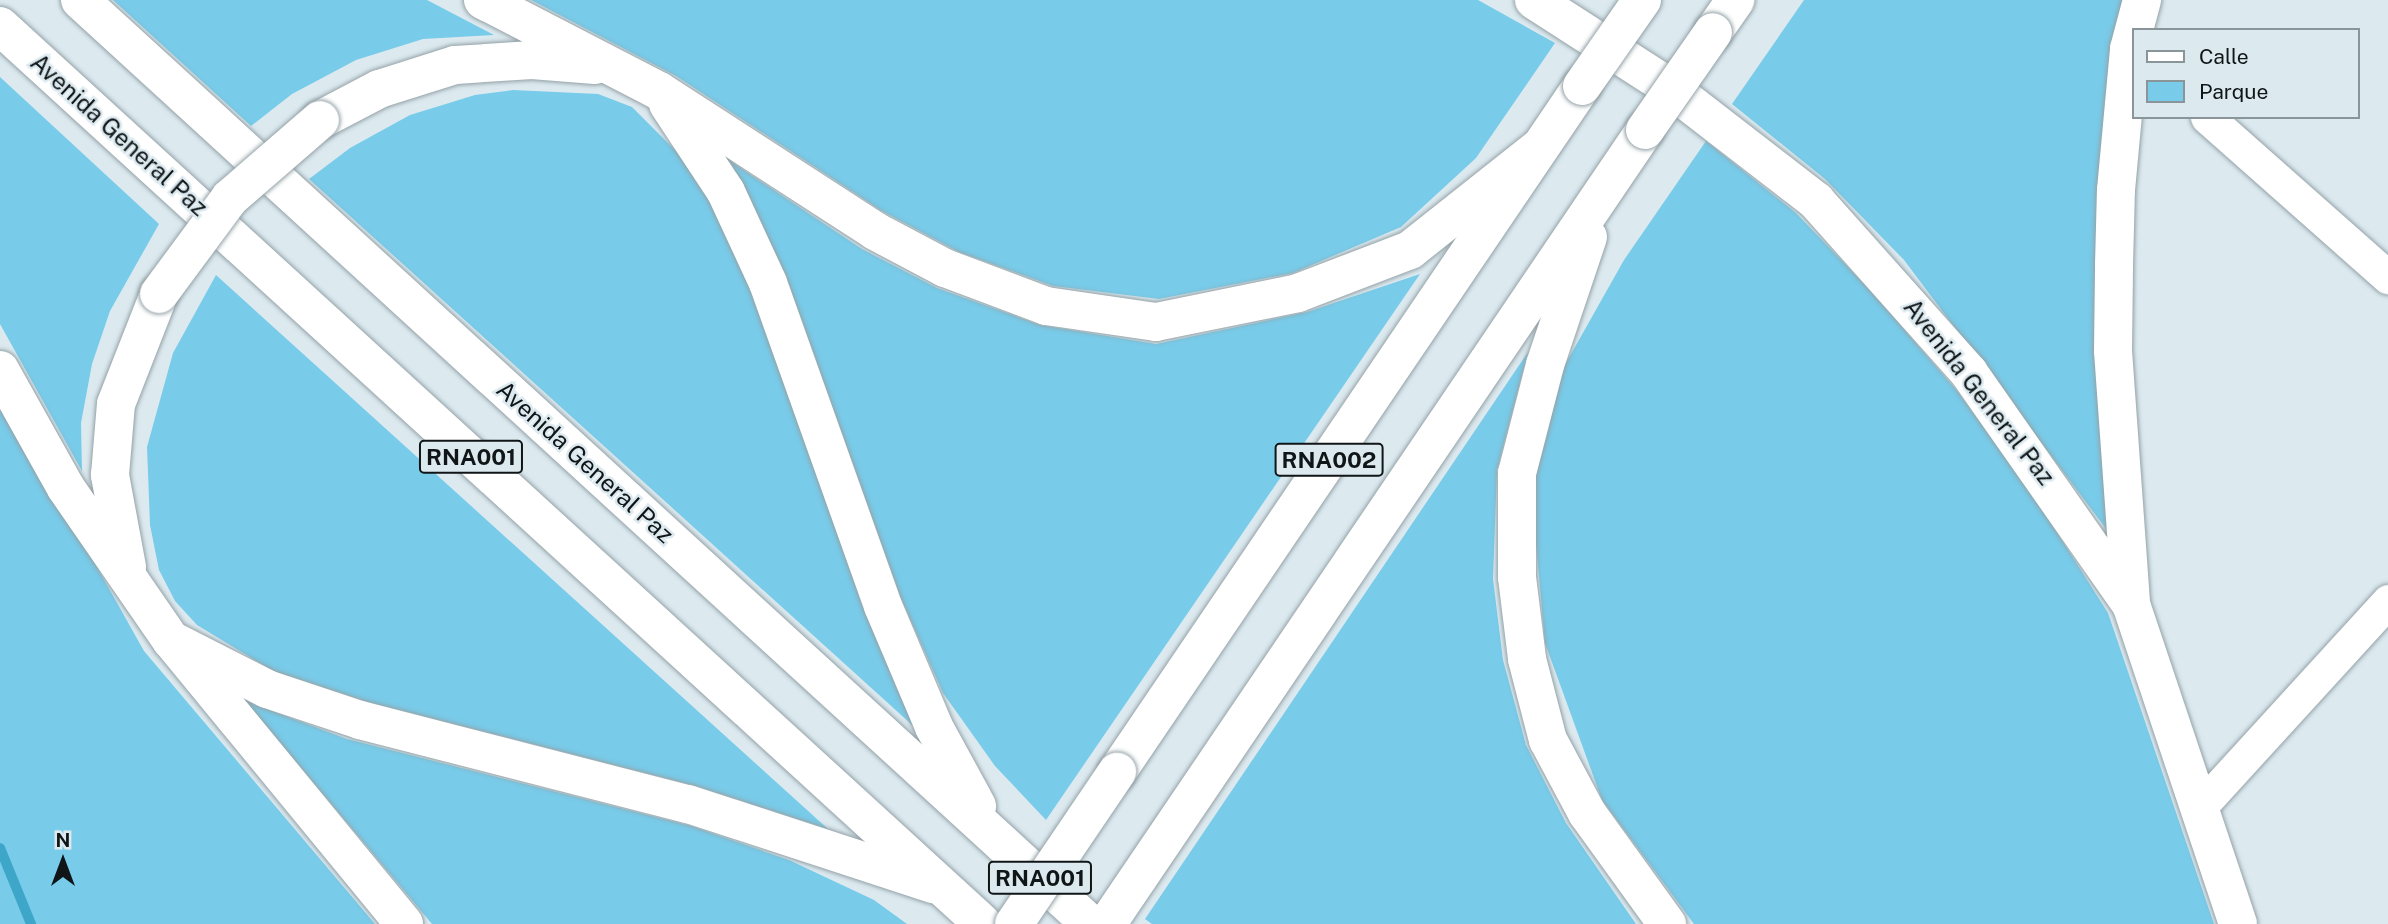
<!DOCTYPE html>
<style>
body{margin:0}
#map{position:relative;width:2388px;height:924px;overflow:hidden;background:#dceaf0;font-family:"Public Sans",sans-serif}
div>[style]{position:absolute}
.green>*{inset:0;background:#78cbe9}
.stream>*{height:10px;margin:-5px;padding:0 5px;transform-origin:5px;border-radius:5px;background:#3ea7c9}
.roads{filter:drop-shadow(0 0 2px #94a2a7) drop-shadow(0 0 2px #94a2a7)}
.street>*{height:33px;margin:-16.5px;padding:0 16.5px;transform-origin:16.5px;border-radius:16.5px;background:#fff}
.secondary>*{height:38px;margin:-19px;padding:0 19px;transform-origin:19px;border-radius:19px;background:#fff}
.highway>*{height:38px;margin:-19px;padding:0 19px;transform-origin:19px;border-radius:19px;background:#fff}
.bridges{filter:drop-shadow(0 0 2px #94a2a7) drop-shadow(0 0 2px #94a2a7)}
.highway-bridge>*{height:38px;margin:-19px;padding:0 19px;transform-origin:19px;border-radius:19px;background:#fff}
span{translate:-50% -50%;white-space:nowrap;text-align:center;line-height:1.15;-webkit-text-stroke:5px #dceaf0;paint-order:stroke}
.shield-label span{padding:2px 5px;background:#dceaf0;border:2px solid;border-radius:5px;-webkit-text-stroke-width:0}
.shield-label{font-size:23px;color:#101517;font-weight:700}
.street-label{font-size:24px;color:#101517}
.legend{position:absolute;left:2132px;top:28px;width:228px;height:91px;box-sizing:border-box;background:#dceaf0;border:2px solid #8a9599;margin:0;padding:9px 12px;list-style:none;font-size:21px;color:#101517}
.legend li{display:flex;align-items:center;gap:14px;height:35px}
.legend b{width:35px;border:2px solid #8a9599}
.north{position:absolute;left:28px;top:826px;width:70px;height:70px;-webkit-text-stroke:5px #dceaf0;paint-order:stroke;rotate:0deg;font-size:19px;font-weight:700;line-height:28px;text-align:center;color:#101517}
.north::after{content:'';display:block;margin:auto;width:24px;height:32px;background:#101517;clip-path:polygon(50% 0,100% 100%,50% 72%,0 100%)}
</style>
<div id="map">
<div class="green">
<i style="clip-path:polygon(113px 0,427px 0,494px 35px,423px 39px,356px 60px,292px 94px,251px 126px)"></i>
<i style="clip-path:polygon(531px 0,1478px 0,1555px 43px,1476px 158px,1401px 227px,1293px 273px,1159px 299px,1053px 286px,959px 252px,882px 211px,676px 76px)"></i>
<i style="clip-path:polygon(1804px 0,2125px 0,2110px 534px,1904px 260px,1825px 179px,1732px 104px)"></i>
<i style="clip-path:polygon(0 77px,159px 224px,110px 311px,92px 364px,81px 423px,82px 471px,0 324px)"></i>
<i style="clip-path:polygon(513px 90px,598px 94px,632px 107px,686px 161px,709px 198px,751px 289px,921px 733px,309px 179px,350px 148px,410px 115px,475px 95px)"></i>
<i style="clip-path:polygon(1706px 141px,1796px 213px,1869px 289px,1958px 392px,2037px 501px,2108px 613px,2214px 924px,1694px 924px,1602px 800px,1545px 643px,1531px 488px,1562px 370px,1624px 260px)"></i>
<i style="clip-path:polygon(730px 161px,862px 249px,937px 288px,1040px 325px,1156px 344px,1307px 312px,1420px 274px,1046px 820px,995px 766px,943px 693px,900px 596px,786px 276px)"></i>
<i style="clip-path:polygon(216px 275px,828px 829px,696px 786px,368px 702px,273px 671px,197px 625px,175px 601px,159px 570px,150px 525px,147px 447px,173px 353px)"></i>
<i style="clip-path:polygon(1528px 352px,1497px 470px,1493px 579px,1503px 660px,1526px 745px,1566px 823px,1636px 924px,1152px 924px,1145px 919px)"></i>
<i style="clip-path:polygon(0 394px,144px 651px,375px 924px,0 924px)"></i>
<i style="clip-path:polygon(245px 701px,347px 739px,691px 826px,789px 860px,874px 900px,907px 924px,432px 924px)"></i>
</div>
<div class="stream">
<i style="left:0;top:848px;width:82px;rotate:67.8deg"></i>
</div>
<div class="roads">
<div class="street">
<i style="left:2207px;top:117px;width:242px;rotate:41.5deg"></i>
<i style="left:2200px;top:807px;width:279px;rotate:-47.6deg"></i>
</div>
<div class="secondary">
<i style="left:1534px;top:0;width:157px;rotate:32.8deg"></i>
<i style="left:1666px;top:85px;width:190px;rotate:37.7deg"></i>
<i style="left:1816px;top:201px;width:230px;rotate:48.3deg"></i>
<i style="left:1969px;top:373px;width:282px;rotate:55deg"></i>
<i style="left:2131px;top:604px;width:337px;rotate:71.5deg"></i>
<i style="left:2131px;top:602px;width:252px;rotate:-94.1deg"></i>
<i style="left:2113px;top:351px;width:86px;rotate:-89.3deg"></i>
<i style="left:2114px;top:265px;width:75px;rotate:-88.5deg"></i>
<i style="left:2116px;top:190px;width:142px;rotate:-84.7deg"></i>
<i style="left:2129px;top:49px;width:51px;rotate:-75.1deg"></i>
</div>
<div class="highway">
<i style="left:80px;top:0;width:1369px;rotate:42.45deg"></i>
<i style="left:483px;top:0;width:198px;rotate:27.3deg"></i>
<i style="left:659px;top:91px;width:257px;rotate:32.9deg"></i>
<i style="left:875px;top:231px;width:79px;rotate:27.9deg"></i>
<i style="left:945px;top:268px;width:108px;rotate:20.6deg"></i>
<i style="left:1046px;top:306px;width:111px;rotate:8.3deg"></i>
<i style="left:1156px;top:322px;width:145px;rotate:-11.5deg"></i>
<i style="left:1298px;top:293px;width:120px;rotate:-21deg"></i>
<i style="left:1410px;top:250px;width:166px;rotate:-38.4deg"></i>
<i style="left:0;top:26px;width:1331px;rotate:42.41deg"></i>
<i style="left:1713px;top:32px;width:39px;rotate:-55deg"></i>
<i style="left:668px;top:104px;width:105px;rotate:56.6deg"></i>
<i style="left:726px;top:192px;width:100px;rotate:65.2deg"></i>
<i style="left:768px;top:283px;width:343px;rotate:70.4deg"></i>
<i style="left:883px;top:606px;width:131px;rotate:67.1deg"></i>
<i style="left:934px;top:727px;width:90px;rotate:61.4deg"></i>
<i style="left:320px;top:120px;width:67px;rotate:-27.7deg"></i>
<i style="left:379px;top:89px;width:80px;rotate:-17.5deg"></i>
<i style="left:455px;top:65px;width:77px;rotate:-3.7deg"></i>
<i style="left:532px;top:60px;width:63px;rotate:4.5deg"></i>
<i style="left:1588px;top:237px;width:135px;rotate:108.6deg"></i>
<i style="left:1545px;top:365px;width:112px;rotate:104.5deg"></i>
<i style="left:1517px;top:473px;width:104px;rotate:90deg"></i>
<i style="left:1517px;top:577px;width:83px;rotate:83deg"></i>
<i style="left:1527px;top:659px;width:84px;rotate:75.5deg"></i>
<i style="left:1548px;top:740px;width:83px;rotate:61.9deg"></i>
<i style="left:1587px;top:813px;width:137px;rotate:54.2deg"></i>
<i style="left:0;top:370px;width:135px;rotate:60.8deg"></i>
<i style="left:66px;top:488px;width:185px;rotate:55.4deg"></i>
<i style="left:171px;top:640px;width:367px;rotate:50.6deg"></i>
<i style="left:127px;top:567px;width:94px;rotate:-100.5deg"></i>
<i style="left:110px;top:475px;width:71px;rotate:-85.2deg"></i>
<i style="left:116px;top:404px;width:118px;rotate:-68.6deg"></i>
<i style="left:171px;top:640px;width:108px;rotate:27deg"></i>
<i style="left:267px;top:689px;width:98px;rotate:18.4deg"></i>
<i style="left:360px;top:720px;width:339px;rotate:14.4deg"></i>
<i style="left:688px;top:804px;width:258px;rotate:18.1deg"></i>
<i style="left:1117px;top:772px;width:829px;rotate:-55.87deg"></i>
<i style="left:1107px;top:924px;width:959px;rotate:-55.88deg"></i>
</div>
</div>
<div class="bridges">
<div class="highway-bridge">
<i style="left:1582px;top:86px;width:105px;rotate:-55.1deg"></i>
<i style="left:1645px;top:130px;width:119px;rotate:-55.2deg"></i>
<i style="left:159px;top:294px;width:119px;rotate:-53.5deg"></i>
<i style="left:230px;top:198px;width:119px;rotate:-40.9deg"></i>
<i style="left:1014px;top:924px;width:184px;rotate:-55.9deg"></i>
</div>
</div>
<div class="shield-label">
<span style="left:471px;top:457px">RNA001</span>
<span style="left:1329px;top:460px">RNA002</span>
<span style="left:1040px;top:878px">RNA001</span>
</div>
<div class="street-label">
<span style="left:119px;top:135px;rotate:42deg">Avenida General Paz</span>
<span style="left:1979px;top:392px;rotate:52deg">Avenida General Paz</span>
<span style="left:585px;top:462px;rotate:42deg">Avenida General Paz</span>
</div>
<ul class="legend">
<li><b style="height:9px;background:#fff"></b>Calle</li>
<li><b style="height:19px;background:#78cbe9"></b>Parque</li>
</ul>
<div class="north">N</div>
</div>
